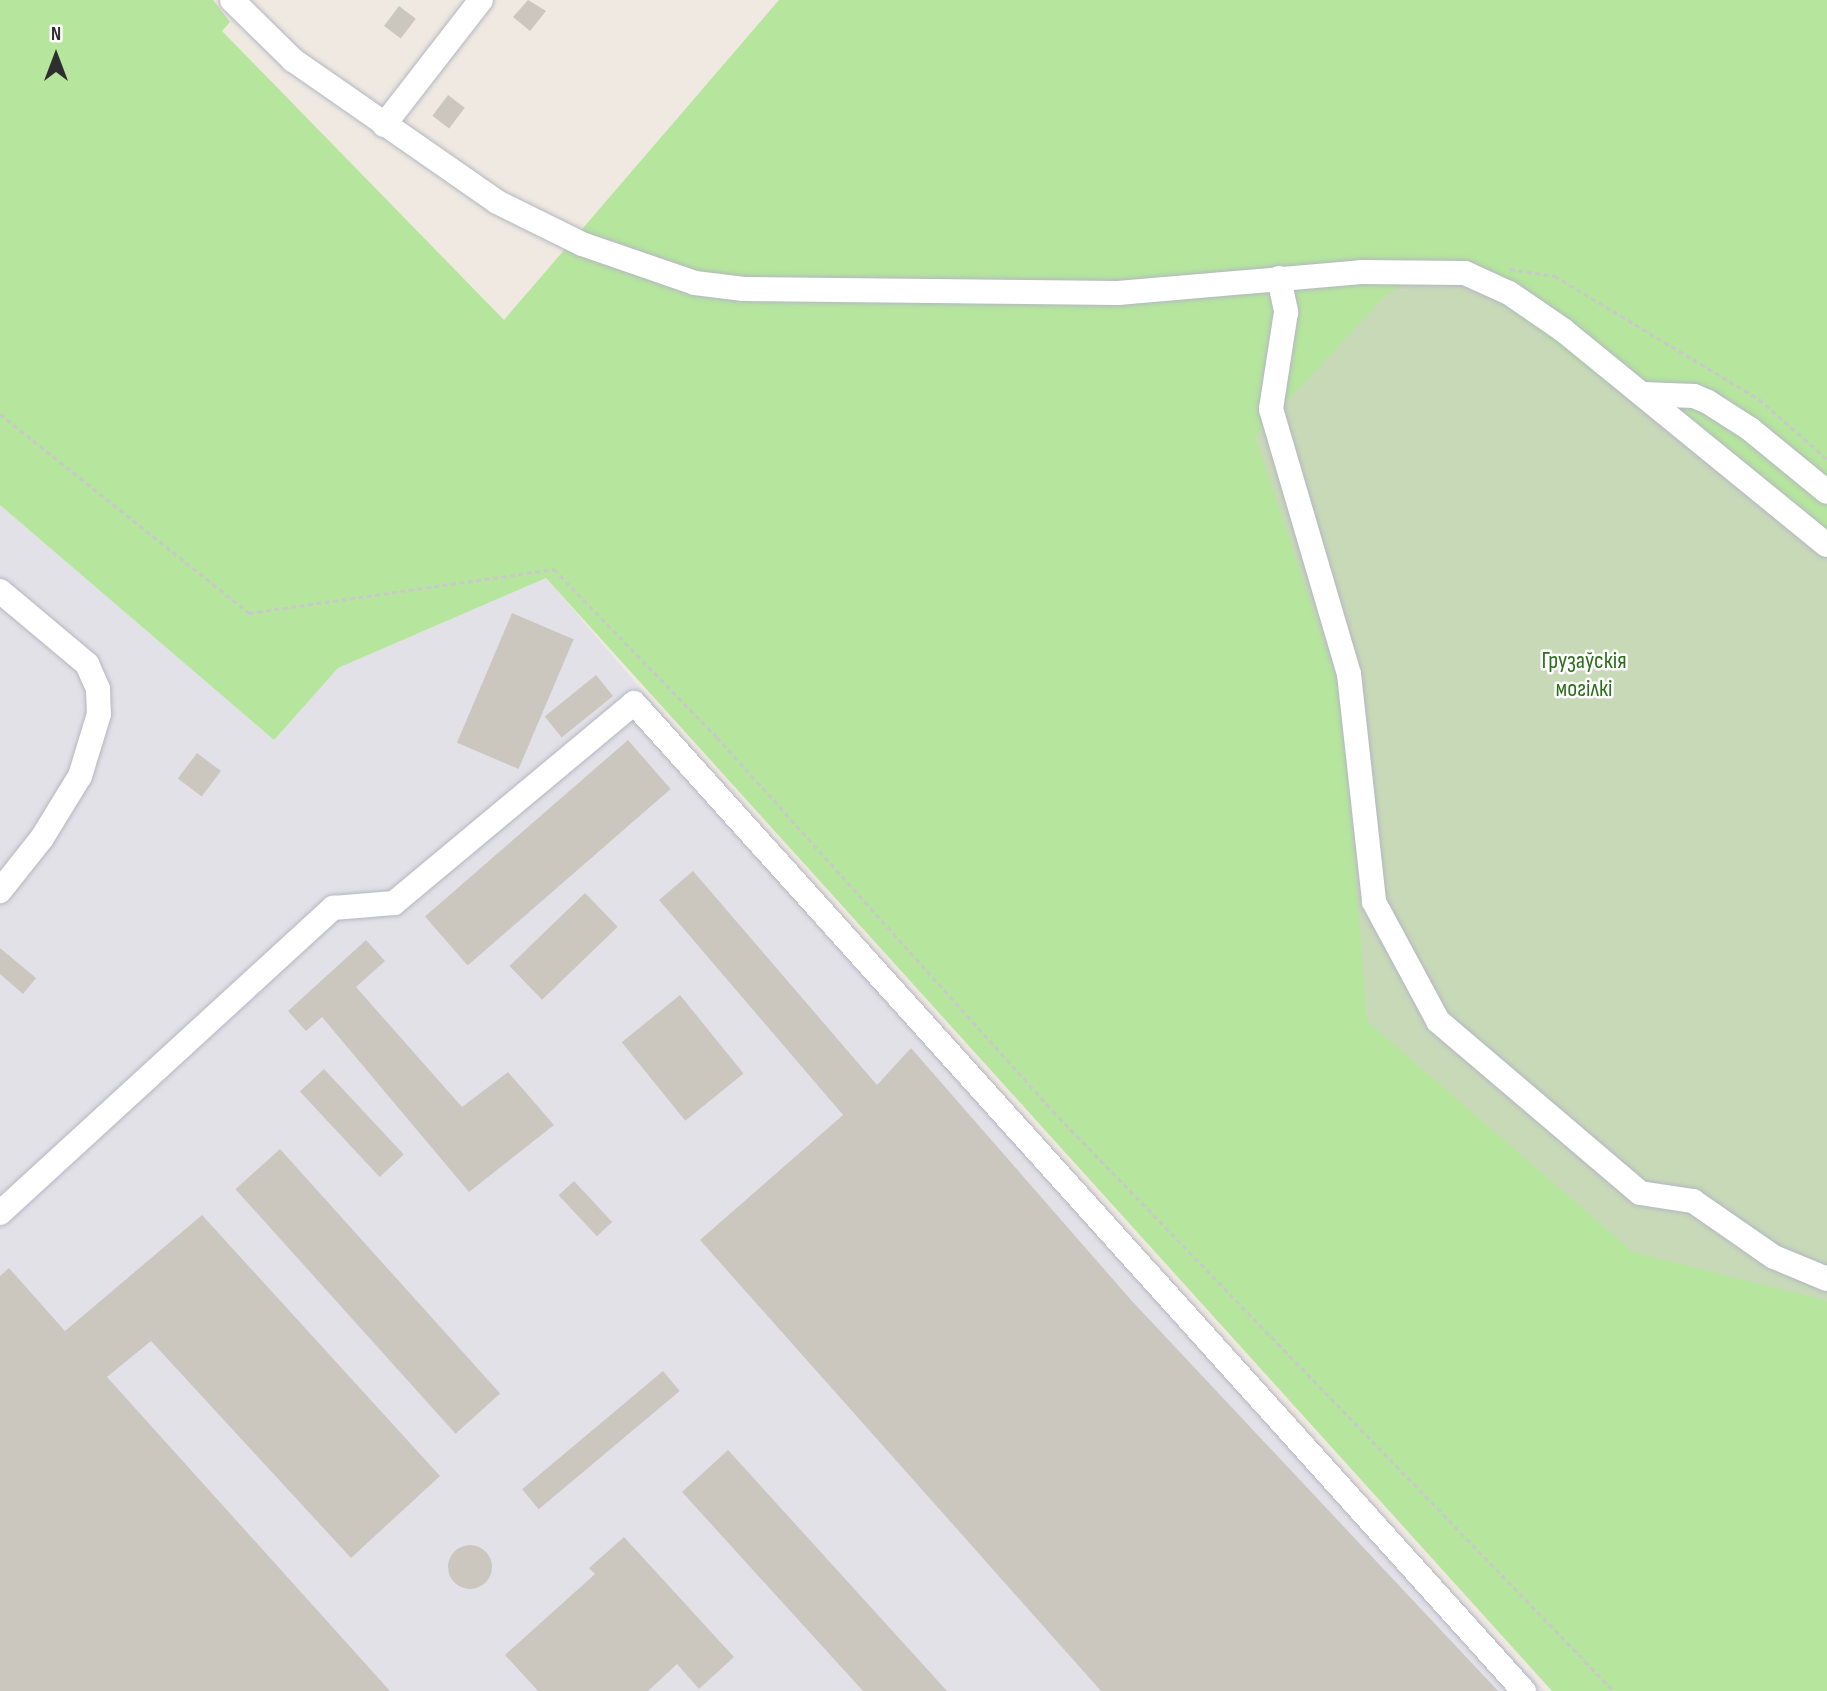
<!DOCTYPE html>
<meta charset="utf-8">
<style>
body{margin:0}
#map{position:relative;width:1827px;height:1691px;overflow:hidden;background:#efe9e1;font-family:"Sofia Sans Condensed",sans-serif}
div>[style]{position:absolute}
.industrial>*{inset:0;background:#e3e1e8}
.green>*{inset:0;background:#b6e59e}
.cemetery>*{inset:0;background:#c8d9b8}
.building>*{inset:0;background:#cbc7bf;transform-origin:0 0}
.round{border-radius:50%}
.path>*{height:2.5px;margin-top:-1.25px;transform-origin:0;background:repeating-linear-gradient(90deg,#c9c9c9 0 5px,transparent 0 8.5px)}
.roads{filter:drop-shadow(0 0 2px #b4b7c1) drop-shadow(0 0 2px #b4b7c1)}
.minor>*{height:24px;margin:-12px;padding:0 12px;transform-origin:12px;border-radius:12px;background:#fff}
span{translate:-50% -50%;white-space:nowrap;text-align:center;line-height:1.15;-webkit-text-stroke:5px #fff;paint-order:stroke}
.park-label{font-size:24px;color:#2c6e1b}
.north{position:absolute;left:21px;top:21px;width:70px;height:70px;-webkit-text-stroke:5px #fff;paint-order:stroke;rotate:0deg;font-size:19px;font-weight:700;line-height:28px;text-align:center;color:#2e2e2e}
.north::after{content:'';display:block;margin:auto;width:24px;height:32px;background:#2e2e2e;clip-path:polygon(50% 0,100% 100%,50% 72%,0 100%)}
</style>
<div id="map">
<div class="industrial">
<i style="clip-path:polygon(0 505px,274px 740px,338px 668px,546px 578px,754px 821px,1333px 1464px,1545px 1691px,0 1691px)"></i>
</div>
<div class="green">
<i style="clip-path:polygon(0 0,213px 0,230px 22px,222px 31px,504px 320px,779px 0,1827px 0,1827px 1691px,1552px 1691px,546px 578px,338px 668px,274px 740px,0 505px)"></i>
</div>
<div class="cemetery">
<i style="clip-path:polygon(1476px 284px,1827px 552px,1827px 1301px,1633px 1252px,1367px 1021px,1341px 693px,1255px 436px,1385px 296px,1402px 285px)"></i>
</div>
<div class="building">
<i style="clip-path:polygon(528px 0,546px 11px,530px 31px,513px 17px)"></i>
<i style="left:399px;top:6px;width:21px;height:25px;rotate:37deg"></i>
<i style="left:448px;top:95px;width:21px;height:26px;rotate:37deg"></i>
<i style="left:512px;top:613px;width:67px;height:141px;rotate:23deg"></i>
<i style="left:596px;top:675px;width:27px;height:66px;rotate:51deg"></i>
<i style="left:628px;top:740px;width:65px;height:269px;rotate:49deg"></i>
<i style="left:197px;top:753px;width:30px;height:32px;rotate:37deg"></i>
<i style="clip-path:polygon(693px 871px,877px 1085px,911px 1048px,1131px 1300px,1498px 1691px,1101px 1691px,700px 1240px,843px 1115px,659px 900px)"></i>
<i style="left:585px;top:893px;width:47px;height:105px;rotate:46deg"></i>
<i style="clip-path:polygon(366px 940px,385px 961px,356px 987px,462px 1107px,508px 1072px,554px 1125px,469px 1192px,322px 1017px,306px 1031px,288px 1011px)"></i>
<i style="clip-path:polygon(0 948px,36px 978px,23px 994px,0 974px)"></i>
<i style="left:680px;top:995px;width:101px;height:75px;rotate:51deg"></i>
<i style="left:324px;top:1069px;width:117px;height:33px;rotate:47deg"></i>
<i style="left:280px;top:1149px;width:329px;height:60px;rotate:48deg"></i>
<i style="left:574px;top:1181px;width:56px;height:21px;rotate:47deg"></i>
<i style="clip-path:polygon(202px 1215px,440px 1476px,351px 1558px,151px 1341px,107px 1377px,390px 1691px,0 1691px,0 1276px,9px 1268px,65px 1331px)"></i>
<i style="left:663px;top:1371px;width:26px;height:184px;rotate:50deg"></i>
<i style="clip-path:polygon(728px 1450px,947px 1691px,863px 1691px,682px 1492px)"></i>
<i style="clip-path:polygon(624px 1537px,734px 1657px,699px 1689px,677px 1664px,648px 1691px,538px 1691px,505px 1655px,595px 1574px,589px 1568px)"></i>
<i class="round" style="left:448px;top:1545px;width:44px;height:44px"></i>
</div>
<div class="path">
<i style="left:1510px;top:269px;width:46px;rotate:8.8deg"></i>
<i style="left:1555px;top:276px;width:238px;rotate:31.1deg"></i>
<i style="left:1759px;top:399px;width:91px;rotate:41.4deg"></i>
<i style="left:0;top:414px;width:319px;rotate:38.6deg"></i>
<i style="left:249px;top:613px;width:308px;rotate:-8.2deg"></i>
<i style="left:554px;top:569px;width:234px;rotate:45.9deg"></i>
<i style="left:717px;top:737px;width:503px;rotate:48.06deg"></i>
<i style="left:1053px;top:1111px;width:807px;rotate:45.95deg"></i>
</div>
<div class="roads">
<div class="minor">
<i style="left:232px;top:0;width:86px;rotate:44.5deg"></i>
<i style="left:293px;top:60px;width:249px;rotate:34.8deg"></i>
<i style="left:497px;top:202px;width:95px;rotate:26.3deg"></i>
<i style="left:582px;top:244px;width:120px;rotate:19deg"></i>
<i style="left:695px;top:283px;width:49px;rotate:7deg"></i>
<i style="left:744px;top:289px;width:374px;rotate:0.6deg"></i>
<i style="left:1118px;top:293px;width:244px;rotate:-4.9deg"></i>
<i style="left:1361px;top:272px;width:104px;rotate:0.6deg"></i>
<i style="left:1465px;top:273px;width:48px;rotate:24.4deg"></i>
<i style="left:1509px;top:293px;width:65px;rotate:34.4deg"></i>
<i style="left:1563px;top:330px;width:340px;rotate:39.2deg"></i>
<i style="left:384px;top:125px;width:158px;rotate:-52.2deg"></i>
<i style="left:1279px;top:278px;width:35px;rotate:78deg"></i>
<i style="left:1286px;top:312px;width:98px;rotate:98.8deg"></i>
<i style="left:1271px;top:409px;width:276px;rotate:73.6deg"></i>
<i style="left:1349px;top:674px;width:229px;rotate:83.7deg"></i>
<i style="left:1374px;top:902px;width:135px;rotate:61.7deg"></i>
<i style="left:1438px;top:1021px;width:265px;rotate:40.4deg"></i>
<i style="left:1640px;top:1193px;width:54px;rotate:8.6deg"></i>
<i style="left:1693px;top:1201px;width:98px;rotate:34.7deg"></i>
<i style="left:1774px;top:1257px;width:57px;rotate:22.5deg"></i>
<i style="left:1643px;top:394px;width:51px;rotate:2.2deg"></i>
<i style="left:1694px;top:396px;width:15px;rotate:23deg"></i>
<i style="left:1708px;top:402px;width:50px;rotate:32.7deg"></i>
<i style="left:1750px;top:429px;width:99px;rotate:39.3deg"></i>
<i style="left:0;top:591px;width:114px;rotate:40deg"></i>
<i style="left:87px;top:664px;width:27px;rotate:66deg"></i>
<i style="left:98px;top:689px;width:25px;rotate:88deg"></i>
<i style="left:99px;top:714px;width:65px;rotate:107deg"></i>
<i style="left:80px;top:776px;width:73px;rotate:121.5deg"></i>
<i style="left:42px;top:838px;width:68px;rotate:128.4deg"></i>
<i style="left:0;top:1213px;width:452px;rotate:-42.5deg"></i>
<i style="left:333px;top:908px;width:61px;rotate:-4.7deg"></i>
<i style="left:394px;top:903px;width:312px;rotate:-39.8deg"></i>
<i style="left:634px;top:703px;width:1330px;rotate:47.99deg"></i>
</div>
</div>
<div class="park-label">
<span style="left:1584px;top:675px">Грузаўскія<br>могілкі</span>
</div>
<div class="north">N</div>
</div>
